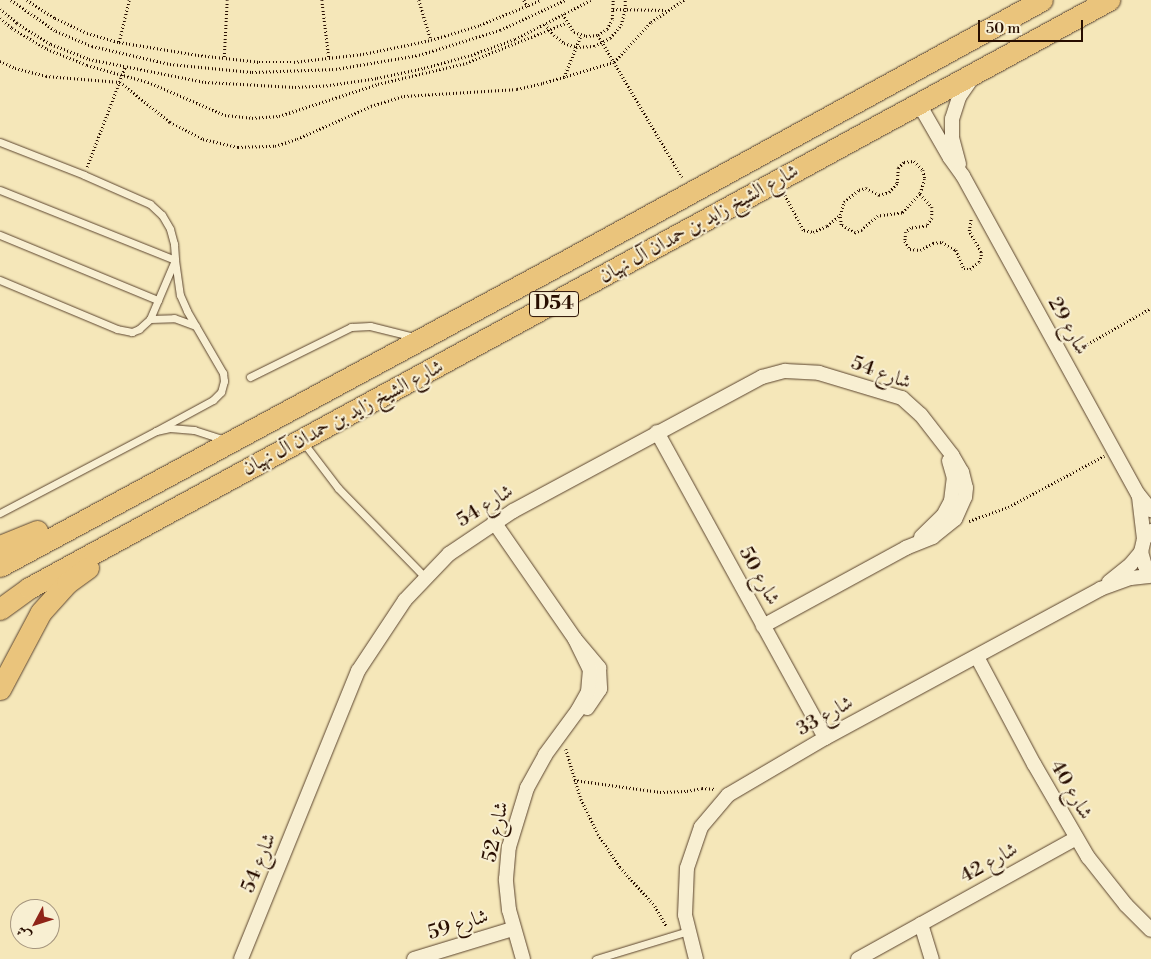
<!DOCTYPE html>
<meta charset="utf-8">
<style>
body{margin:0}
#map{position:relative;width:1151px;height:959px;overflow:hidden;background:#f5e7b9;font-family:"Libre Bodoni",Amiri,serif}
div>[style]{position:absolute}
.path>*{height:2.5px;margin-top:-1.25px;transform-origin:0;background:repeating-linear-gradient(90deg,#280e00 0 1px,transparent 0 3.5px)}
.roads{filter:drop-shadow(0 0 1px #5b442e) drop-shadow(0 0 1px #5b442e)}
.service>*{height:7px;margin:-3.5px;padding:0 3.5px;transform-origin:3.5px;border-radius:3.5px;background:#f8efd2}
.minor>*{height:14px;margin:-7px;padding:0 7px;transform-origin:7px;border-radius:7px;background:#f8efd2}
.primary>*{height:21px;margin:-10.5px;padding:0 10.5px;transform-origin:10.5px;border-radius:10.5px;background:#eac47c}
span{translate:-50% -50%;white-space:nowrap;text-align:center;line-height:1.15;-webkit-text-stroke:4px #f8efd2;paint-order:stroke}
.shield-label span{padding:1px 4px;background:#f8efd2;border:1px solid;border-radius:4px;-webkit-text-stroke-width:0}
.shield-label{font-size:19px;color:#280e00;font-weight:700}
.street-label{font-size:20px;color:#280e00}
.north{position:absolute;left:10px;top:899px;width:50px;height:50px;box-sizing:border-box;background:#f8efd2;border:1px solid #a5957e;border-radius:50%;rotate:230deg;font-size:14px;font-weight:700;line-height:20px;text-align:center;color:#280e00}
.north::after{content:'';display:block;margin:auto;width:18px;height:22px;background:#8f2418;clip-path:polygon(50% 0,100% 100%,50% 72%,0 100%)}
.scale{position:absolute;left:978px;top:20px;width:105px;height:22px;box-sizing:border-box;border:2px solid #280e00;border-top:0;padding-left:6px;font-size:15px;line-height:18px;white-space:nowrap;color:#280e00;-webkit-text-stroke:4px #f8efd2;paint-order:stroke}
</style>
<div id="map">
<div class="path">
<i style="left:11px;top:0;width:55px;rotate:34.6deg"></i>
<i style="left:56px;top:31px;width:39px;rotate:23deg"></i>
<i style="left:92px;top:46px;width:80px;rotate:13deg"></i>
<i style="left:170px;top:64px;width:82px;rotate:5.6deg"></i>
<i style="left:252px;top:72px;width:84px;rotate:-2deg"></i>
<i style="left:336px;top:69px;width:84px;rotate:-9.6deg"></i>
<i style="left:419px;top:55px;width:85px;rotate:-17.2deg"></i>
<i style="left:500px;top:30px;width:72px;rotate:-24.8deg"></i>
<i style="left:27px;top:0;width:33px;rotate:33deg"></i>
<i style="left:55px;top:18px;width:35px;rotate:25deg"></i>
<i style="left:87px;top:33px;width:33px;rotate:16deg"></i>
<i style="left:119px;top:42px;width:80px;rotate:9.3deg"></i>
<i style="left:198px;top:55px;width:61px;rotate:6.5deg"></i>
<i style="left:259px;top:62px;width:35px"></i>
<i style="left:294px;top:62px;width:69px;rotate:-6.6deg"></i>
<i style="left:363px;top:54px;width:69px;rotate:-11.6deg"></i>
<i style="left:431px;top:40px;width:51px;rotate:-17deg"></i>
<i style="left:480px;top:25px;width:66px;rotate:-22.3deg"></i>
<i style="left:322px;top:0;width:58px;rotate:83.1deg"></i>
<i style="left:419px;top:0;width:42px;rotate:73.3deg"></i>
<i style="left:524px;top:0;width:8px;rotate:60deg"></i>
<i style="left:0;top:9px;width:22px;rotate:39deg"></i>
<i style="left:17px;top:23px;width:40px;rotate:32deg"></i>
<i style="left:51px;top:44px;width:41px;rotate:21.5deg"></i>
<i style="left:89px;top:59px;width:118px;rotate:11.2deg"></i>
<i style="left:205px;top:82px;width:90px;rotate:3.2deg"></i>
<i style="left:295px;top:87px;width:35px;rotate:-3deg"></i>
<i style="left:330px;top:85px;width:48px;rotate:-8.5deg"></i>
<i style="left:377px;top:78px;width:48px;rotate:-12deg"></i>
<i style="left:424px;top:68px;width:49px;rotate:-15.5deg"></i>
<i style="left:471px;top:55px;width:47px;rotate:-20deg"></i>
<i style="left:515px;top:39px;width:85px;rotate:-27.2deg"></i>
<i style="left:613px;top:9px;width:53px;rotate:1.1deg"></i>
<i style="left:563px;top:14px;width:21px;rotate:59deg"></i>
<i style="left:574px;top:32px;width:13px;rotate:18deg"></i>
<i style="left:586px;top:36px;width:12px;rotate:-5deg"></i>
<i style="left:598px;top:35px;width:11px;rotate:-34deg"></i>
<i style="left:607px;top:29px;width:11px;rotate:-63deg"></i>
<i style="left:612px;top:19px;width:19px;rotate:-87deg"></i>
<i style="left:0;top:18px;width:16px;rotate:40deg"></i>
<i style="left:12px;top:28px;width:41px;rotate:31deg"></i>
<i style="left:47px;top:49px;width:43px;rotate:21.8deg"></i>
<i style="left:87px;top:65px;width:63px;rotate:15.6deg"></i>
<i style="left:148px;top:82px;width:84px;rotate:23.2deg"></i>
<i style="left:225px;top:115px;width:27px;rotate:6deg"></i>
<i style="left:252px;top:118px;width:27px;rotate:-4deg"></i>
<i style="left:279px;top:116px;width:104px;rotate:-17.9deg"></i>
<i style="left:378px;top:84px;width:90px;rotate:-13.4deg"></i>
<i style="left:466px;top:63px;width:108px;rotate:-21.8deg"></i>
<i style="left:545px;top:24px;width:14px;rotate:51deg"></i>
<i style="left:554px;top:35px;width:13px;rotate:39deg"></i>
<i style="left:564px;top:43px;width:13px;rotate:18deg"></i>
<i style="left:576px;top:47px;width:18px;rotate:-3deg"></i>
<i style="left:594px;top:46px;width:18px;rotate:-27deg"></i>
<i style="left:610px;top:38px;width:17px;rotate:-50deg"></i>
<i style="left:621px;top:25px;width:16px;rotate:-76deg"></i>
<i style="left:625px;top:9px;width:9px;rotate:-90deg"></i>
<i style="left:598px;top:35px;width:165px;rotate:59.4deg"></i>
<i style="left:119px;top:42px;width:43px;rotate:-76.6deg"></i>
<i style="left:224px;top:57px;width:57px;rotate:-87deg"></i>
<i style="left:0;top:61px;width:17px;rotate:25deg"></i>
<i style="left:15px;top:68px;width:32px;rotate:14deg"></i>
<i style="left:46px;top:76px;width:74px;rotate:4.6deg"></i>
<i style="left:120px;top:82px;width:64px;rotate:38.7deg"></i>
<i style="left:170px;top:122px;width:37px;rotate:27deg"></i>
<i style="left:203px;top:139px;width:36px;rotate:13deg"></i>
<i style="left:238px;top:147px;width:37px;rotate:-2deg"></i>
<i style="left:275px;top:146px;width:23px;rotate:-18deg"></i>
<i style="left:297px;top:139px;width:81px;rotate:-24deg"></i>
<i style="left:371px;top:106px;width:34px;rotate:-17deg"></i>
<i style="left:404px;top:96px;width:113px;rotate:-3.5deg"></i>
<i style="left:517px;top:89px;width:27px;rotate:-13deg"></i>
<i style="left:543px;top:83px;width:74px;rotate:-16.5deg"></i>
<i style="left:614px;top:62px;width:54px;rotate:-47.2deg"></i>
<i style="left:651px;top:22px;width:40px;rotate:-34deg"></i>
<i style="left:564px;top:77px;width:45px;rotate:-68deg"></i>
<i style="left:87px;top:167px;width:107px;rotate:-69.2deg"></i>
<i style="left:920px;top:194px;width:18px;rotate:47deg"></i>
<i style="left:932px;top:207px;width:11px;rotate:90deg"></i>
<i style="left:932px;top:218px;width:9px;rotate:122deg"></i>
<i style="left:927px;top:226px;width:16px;rotate:173deg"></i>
<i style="left:911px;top:228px;width:6px;rotate:141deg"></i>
<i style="left:906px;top:232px;width:9px;rotate:96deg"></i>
<i style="left:905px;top:241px;width:9px;rotate:58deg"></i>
<i style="left:910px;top:249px;width:10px;rotate:6deg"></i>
<i style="left:920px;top:250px;width:15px;rotate:-28deg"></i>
<i style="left:933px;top:243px;width:9px;rotate:-6deg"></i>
<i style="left:942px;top:242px;width:16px;rotate:30deg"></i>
<i style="left:956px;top:250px;width:21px;rotate:67deg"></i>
<i style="left:964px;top:269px;width:6px"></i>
<i style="left:970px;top:269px;width:11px;rotate:-38deg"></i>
<i style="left:979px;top:262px;width:6px;rotate:-72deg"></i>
<i style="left:981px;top:256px;width:4px;rotate:-90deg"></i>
<i style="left:981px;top:252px;width:24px;rotate:-120deg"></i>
<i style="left:969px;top:231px;width:12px;rotate:-81deg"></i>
<i style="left:785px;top:195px;width:40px;rotate:62deg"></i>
<i style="left:804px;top:230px;width:9px;rotate:13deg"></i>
<i style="left:813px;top:232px;width:15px;rotate:-23deg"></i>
<i style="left:827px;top:226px;width:17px;rotate:-40deg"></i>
<i style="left:840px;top:215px;width:14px;rotate:-73deg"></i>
<i style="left:844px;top:202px;width:19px;rotate:-39deg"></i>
<i style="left:859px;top:190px;width:7px;rotate:-16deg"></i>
<i style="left:866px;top:188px;width:15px;rotate:28deg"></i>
<i style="left:879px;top:195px;width:10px;rotate:-17deg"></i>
<i style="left:889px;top:192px;width:12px;rotate:-48deg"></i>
<i style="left:897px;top:183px;width:15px;rotate:-86deg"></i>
<i style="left:898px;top:168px;width:8px;rotate:-45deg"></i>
<i style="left:904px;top:162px;width:10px;rotate:-6deg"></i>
<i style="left:914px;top:161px;width:13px;rotate:45deg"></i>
<i style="left:923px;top:170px;width:9px;rotate:77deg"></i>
<i style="left:925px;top:179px;width:16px;rotate:108deg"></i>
<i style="left:920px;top:194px;width:26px;rotate:133deg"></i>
<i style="left:902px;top:213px;width:24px;rotate:173deg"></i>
<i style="left:878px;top:216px;width:21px;rotate:139deg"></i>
<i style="left:862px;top:230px;width:8px;rotate:157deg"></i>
<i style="left:855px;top:233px;width:16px;rotate:-150deg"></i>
<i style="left:841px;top:225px;width:10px;rotate:-96deg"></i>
<i style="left:1075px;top:351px;width:87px;rotate:-29.5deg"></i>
<i style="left:969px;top:521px;width:41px;rotate:-19.7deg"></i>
<i style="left:1008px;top:507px;width:109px;rotate:-28deg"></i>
<i style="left:566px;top:749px;width:52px;rotate:73.3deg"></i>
<i style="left:581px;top:799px;width:39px;rotate:64deg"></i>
<i style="left:598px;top:834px;width:40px;rotate:56deg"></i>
<i style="left:620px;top:867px;width:52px;rotate:48.1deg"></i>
<i style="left:655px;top:906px;width:24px;rotate:60deg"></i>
<i style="left:574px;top:780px;width:87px;rotate:7.9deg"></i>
<i style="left:660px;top:792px;width:27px;rotate:-2deg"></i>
<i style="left:687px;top:791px;width:15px;rotate:-11deg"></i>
<i style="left:702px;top:788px;width:14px;rotate:4deg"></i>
</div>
<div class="roads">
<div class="service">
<i style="left:0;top:142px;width:90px;rotate:21.4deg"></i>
<i style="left:84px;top:175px;width:72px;rotate:23.7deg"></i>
<i style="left:150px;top:204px;width:16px;rotate:43deg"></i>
<i style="left:162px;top:215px;width:16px;rotate:60deg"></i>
<i style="left:170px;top:229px;width:16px;rotate:75deg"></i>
<i style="left:174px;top:244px;width:16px;rotate:86deg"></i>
<i style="left:175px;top:260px;width:64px;rotate:113deg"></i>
<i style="left:150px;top:319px;width:15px;rotate:138deg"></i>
<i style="left:139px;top:329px;width:8px;rotate:157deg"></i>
<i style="left:132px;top:332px;width:15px;rotate:-169deg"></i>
<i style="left:117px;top:329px;width:127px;rotate:-157.3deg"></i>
<i style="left:0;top:190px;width:188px;rotate:21.8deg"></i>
<i style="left:175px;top:260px;width:35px;rotate:82deg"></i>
<i style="left:180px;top:295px;width:17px;rotate:66deg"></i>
<i style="left:187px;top:311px;width:72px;rotate:59.9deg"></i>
<i style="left:223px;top:373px;width:8px;rotate:83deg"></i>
<i style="left:224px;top:381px;width:11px;rotate:105deg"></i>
<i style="left:221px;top:392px;width:11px;rotate:135deg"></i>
<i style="left:213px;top:400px;width:65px;rotate:151.5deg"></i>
<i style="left:0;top:235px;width:171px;rotate:22.4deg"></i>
<i style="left:150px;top:319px;width:24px;rotate:-2deg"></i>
<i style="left:174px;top:318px;width:23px;rotate:20deg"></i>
<i style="left:250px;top:377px;width:113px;rotate:-26.3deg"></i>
<i style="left:351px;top:327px;width:19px;rotate:-3deg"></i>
<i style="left:370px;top:326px;width:45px;rotate:14deg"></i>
<i style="left:303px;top:442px;width:58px;rotate:52.7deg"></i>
<i style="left:338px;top:488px;width:124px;rotate:45.7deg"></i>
<i style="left:0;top:513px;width:176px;rotate:-27.7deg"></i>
<i style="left:156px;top:431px;width:14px;rotate:-12deg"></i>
<i style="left:170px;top:428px;width:24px;rotate:5deg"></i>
<i style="left:194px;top:430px;width:32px;rotate:18deg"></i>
<i style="left:596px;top:959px;width:96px;rotate:-16.9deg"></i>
</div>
<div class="minor">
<i style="left:919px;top:104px;width:62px;rotate:60.1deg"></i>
<i style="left:950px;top:158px;width:22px;rotate:54deg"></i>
<i style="left:963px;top:176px;width:363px;rotate:61.2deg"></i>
<i style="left:1138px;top:494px;width:21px;rotate:51deg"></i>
<i style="left:959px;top:164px;width:27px;rotate:-105deg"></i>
<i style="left:952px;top:138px;width:19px;rotate:-90deg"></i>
<i style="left:952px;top:119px;width:23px;rotate:-72deg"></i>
<i style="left:959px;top:97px;width:24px;rotate:-55deg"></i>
<i style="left:657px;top:432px;width:349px;rotate:61.2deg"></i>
<i style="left:1139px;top:497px;width:42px;rotate:83.2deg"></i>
<i style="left:494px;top:522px;width:142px;rotate:55.3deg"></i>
<i style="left:575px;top:639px;width:38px;rotate:50deg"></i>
<i style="left:599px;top:668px;width:21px;rotate:87deg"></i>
<i style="left:600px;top:689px;width:23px;rotate:124deg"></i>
<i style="left:1151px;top:531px;width:11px;rotate:131deg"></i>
<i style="left:1144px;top:539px;width:13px;rotate:103deg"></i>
<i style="left:1141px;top:552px;width:15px;rotate:74deg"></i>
<i style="left:1145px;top:566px;width:9px;rotate:49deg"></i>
<i style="left:921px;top:537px;width:30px;rotate:-44deg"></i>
<i style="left:943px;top:516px;width:17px;rotate:-62deg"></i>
<i style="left:951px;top:501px;width:23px;rotate:-83deg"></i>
<i style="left:954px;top:478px;width:18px;rotate:-106deg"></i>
<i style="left:1109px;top:582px;width:28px;rotate:-39deg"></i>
<i style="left:1131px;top:564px;width:16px;rotate:-50deg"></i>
<i style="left:977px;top:657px;width:121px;rotate:62deg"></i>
<i style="left:1034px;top:764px;width:108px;rotate:59.9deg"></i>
<i style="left:1088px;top:857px;width:61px;rotate:51.6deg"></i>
<i style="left:1126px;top:905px;width:35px;rotate:45deg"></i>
<i style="left:921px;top:924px;width:37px;rotate:73deg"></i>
<i style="left:241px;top:959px;width:311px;rotate:-67.9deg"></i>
<i style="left:358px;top:671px;width:85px;rotate:-56.5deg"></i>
<i style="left:405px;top:600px;width:64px;rotate:-46.3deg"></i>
<i style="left:449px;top:554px;width:77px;rotate:-33.9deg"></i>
<i style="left:513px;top:511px;width:283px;rotate:-28.3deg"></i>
<i style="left:762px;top:377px;width:24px;rotate:-15deg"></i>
<i style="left:785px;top:371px;width:34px;rotate:3deg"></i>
<i style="left:819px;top:373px;width:87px;rotate:16.8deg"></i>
<i style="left:902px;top:398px;width:25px;rotate:42deg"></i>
<i style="left:921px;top:415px;width:51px;rotate:52.2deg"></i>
<i style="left:952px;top:455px;width:20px;rotate:60deg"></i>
<i style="left:962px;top:472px;width:16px;rotate:76deg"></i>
<i style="left:966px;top:488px;width:9px;rotate:96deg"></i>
<i style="left:965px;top:497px;width:24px;rotate:114deg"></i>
<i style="left:955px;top:519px;width:28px;rotate:141deg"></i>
<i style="left:933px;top:537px;width:29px;rotate:158deg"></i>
<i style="left:906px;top:548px;width:163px;rotate:151.4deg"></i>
<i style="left:414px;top:959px;width:103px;rotate:-16.9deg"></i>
<i style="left:523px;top:959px;width:51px;rotate:-105.9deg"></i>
<i style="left:509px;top:910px;width:31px;rotate:-96deg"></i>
<i style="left:506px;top:879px;width:32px;rotate:-85deg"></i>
<i style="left:509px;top:847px;width:62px;rotate:-73deg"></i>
<i style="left:527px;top:788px;width:38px;rotate:-61deg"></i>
<i style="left:545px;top:755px;width:56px;rotate:-53.7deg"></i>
<i style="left:578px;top:710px;width:21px;rotate:-61deg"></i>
<i style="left:588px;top:692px;width:22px;rotate:-85deg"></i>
<i style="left:590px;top:670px;width:34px;rotate:-116deg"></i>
<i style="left:696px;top:959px;width:45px;rotate:-104deg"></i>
<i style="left:685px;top:915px;width:47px;rotate:-87.6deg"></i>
<i style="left:687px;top:868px;width:43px;rotate:-71.1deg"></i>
<i style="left:701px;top:827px;width:42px;rotate:-49.8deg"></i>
<i style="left:728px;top:795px;width:113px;rotate:-30.4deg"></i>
<i style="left:825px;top:738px;width:313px;rotate:-28.4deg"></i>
<i style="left:1100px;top:589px;width:33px;rotate:-20deg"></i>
<i style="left:1131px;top:578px;width:20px;rotate:-6deg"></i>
<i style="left:858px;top:959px;width:249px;rotate:-29deg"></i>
</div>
<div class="primary">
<i style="left:0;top:546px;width:40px;rotate:-22deg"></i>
<i style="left:0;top:566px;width:638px;rotate:-28.33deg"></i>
<i style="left:562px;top:263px;width:547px;rotate:-28.72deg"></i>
<i style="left:0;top:609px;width:36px;rotate:-36deg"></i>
<i style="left:29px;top:588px;width:1230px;rotate:-28.57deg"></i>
<i style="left:0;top:689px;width:87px;rotate:-62deg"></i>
<i style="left:41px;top:612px;width:39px;rotate:-48deg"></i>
<i style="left:67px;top:583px;width:26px;rotate:-36deg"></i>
</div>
</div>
<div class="shield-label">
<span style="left:554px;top:304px">D54</span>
</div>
<div class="street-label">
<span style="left:699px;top:224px;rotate:-29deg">شارع الشيخ زايد بن حمدان آل نهيان</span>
<span style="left:1068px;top:326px;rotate:61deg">شارع 29</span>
<span style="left:881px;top:373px;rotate:20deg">شارع 54</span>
<span style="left:343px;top:418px;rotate:-28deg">شارع الشيخ زايد بن حمدان آل نهيان</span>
<span style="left:485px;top:506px;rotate:-32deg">شارع 54</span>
<span style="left:759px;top:576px;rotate:61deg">شارع 50</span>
<span style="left:825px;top:716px;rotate:-29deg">شارع 33</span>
<span style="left:1071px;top:790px;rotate:60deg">شارع 40</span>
<span style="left:496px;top:832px;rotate:-78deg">شارع 52</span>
<span style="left:259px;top:863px;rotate:-68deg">شارع 54</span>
<span style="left:989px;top:863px;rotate:-29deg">شارع 42</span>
<span style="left:458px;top:925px;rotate:-17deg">شارع 59</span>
</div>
<div class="north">ش</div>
<div class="scale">50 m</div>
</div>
